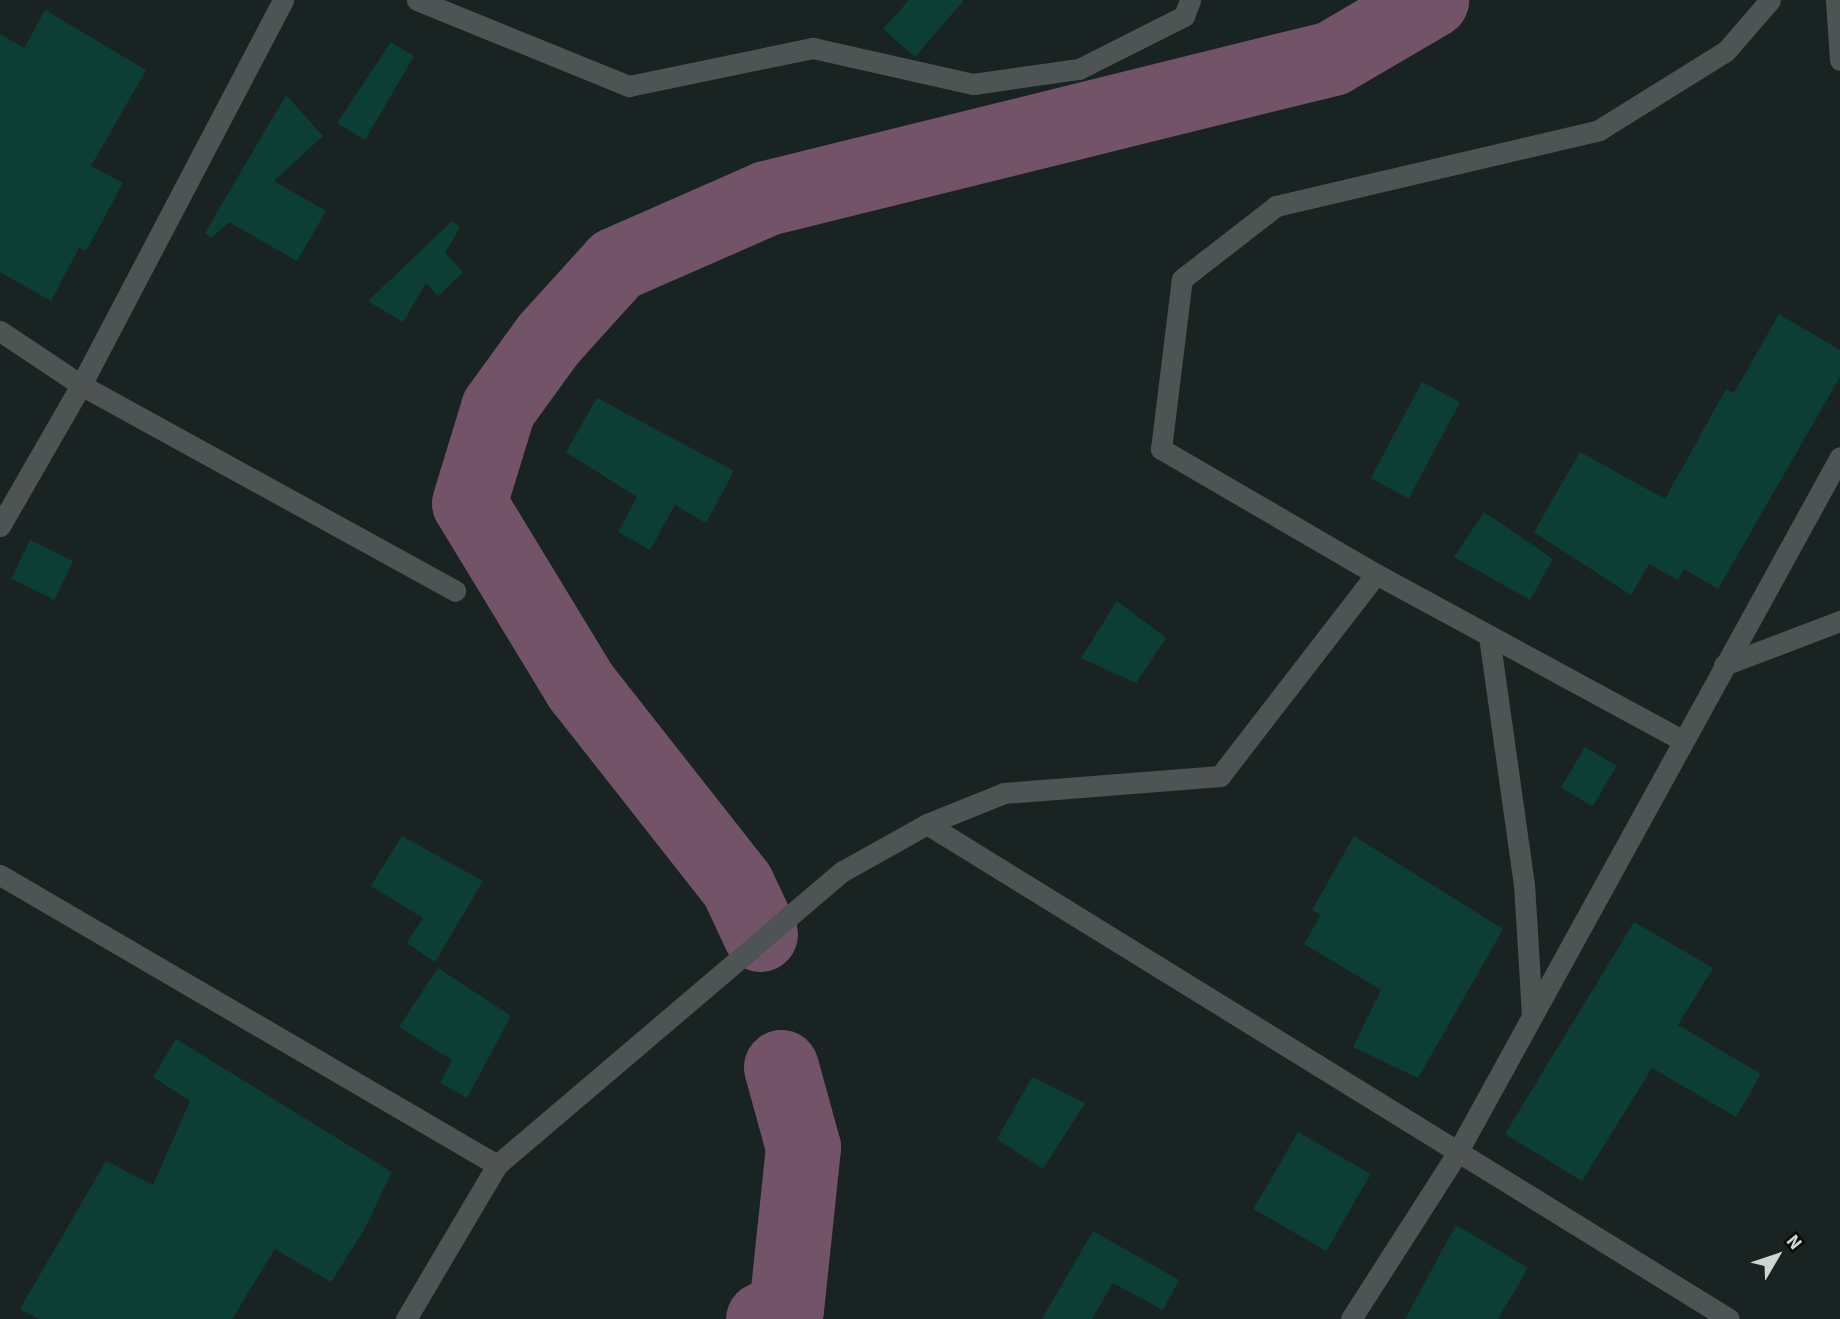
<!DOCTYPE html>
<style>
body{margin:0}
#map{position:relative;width:1840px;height:1319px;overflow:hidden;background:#192422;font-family:"Source Sans 3",sans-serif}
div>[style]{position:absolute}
.river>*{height:75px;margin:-37.5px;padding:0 37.5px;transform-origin:37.5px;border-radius:37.5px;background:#735368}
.building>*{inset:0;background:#0c3e35;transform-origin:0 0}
.street>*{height:21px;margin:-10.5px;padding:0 10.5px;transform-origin:10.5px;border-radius:10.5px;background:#4e5453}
span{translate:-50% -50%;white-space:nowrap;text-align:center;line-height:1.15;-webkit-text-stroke:5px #080c0b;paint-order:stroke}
.north{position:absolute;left:1742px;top:1221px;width:70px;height:70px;-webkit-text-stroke:5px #080c0b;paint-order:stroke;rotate:51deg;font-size:19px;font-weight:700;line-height:28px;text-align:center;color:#ced6d4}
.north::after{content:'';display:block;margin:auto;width:24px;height:32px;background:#ced6d4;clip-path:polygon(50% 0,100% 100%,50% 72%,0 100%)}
</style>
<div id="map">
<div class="river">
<i style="left:760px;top:934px;width:54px;rotate:-115.1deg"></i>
<i style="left:737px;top:885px;width:252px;rotate:-128.2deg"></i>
<i style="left:581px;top:687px;width:215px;rotate:-121.3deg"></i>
<i style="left:469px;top:503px;width:99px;rotate:-73deg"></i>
<i style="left:498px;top:408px;width:85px;rotate:-54.1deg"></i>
<i style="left:548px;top:339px;width:101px;rotate:-47.8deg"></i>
<i style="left:616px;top:264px;width:164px;rotate:-23.7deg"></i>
<i style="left:766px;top:198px;width:583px;rotate:-13.89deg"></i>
<i style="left:1332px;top:58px;width:115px;rotate:-30.4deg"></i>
<i style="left:763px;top:1319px;width:25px;rotate:-23deg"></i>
<i style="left:786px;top:1309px;width:163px;rotate:-84deg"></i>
<i style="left:803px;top:1147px;width:83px;rotate:-105.4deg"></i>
</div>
<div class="building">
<i style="clip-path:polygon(909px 0,964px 0,915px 57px,883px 29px)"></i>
<i style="clip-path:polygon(45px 10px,146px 70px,91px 166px,123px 183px,86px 251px,79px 248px,51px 301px,0 272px,0 34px,24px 48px)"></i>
<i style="clip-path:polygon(391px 42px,414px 56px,365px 140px,337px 123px)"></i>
<i style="clip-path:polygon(286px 95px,323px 136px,274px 181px,326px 211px,297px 261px,229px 222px,211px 238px,205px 233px)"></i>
<i style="clip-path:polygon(452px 221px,460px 227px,445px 253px,463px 272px,438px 296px,426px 283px,403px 322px,368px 301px)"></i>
<i style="clip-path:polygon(1779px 314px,1840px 350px,1840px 377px,1718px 589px,1684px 569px,1678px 580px,1649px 564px,1631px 595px,1534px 532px,1580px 452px,1665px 499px,1726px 389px,1734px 393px)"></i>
<i style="left:1422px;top:382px;width:43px;height:109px;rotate:28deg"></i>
<i style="clip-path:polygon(597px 398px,734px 471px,706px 523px,675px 505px,650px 550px,618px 532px,637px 497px,566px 452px)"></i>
<i style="clip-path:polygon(1484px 512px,1553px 559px,1530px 600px,1454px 557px)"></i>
<i style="left:30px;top:540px;width:48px;height:43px;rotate:26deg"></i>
<i style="clip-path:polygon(1117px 601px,1166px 638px,1136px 683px,1081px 658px)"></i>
<i style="left:1585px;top:747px;width:37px;height:47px;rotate:31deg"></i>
<i style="clip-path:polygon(402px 836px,483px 881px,435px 962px,407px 943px,423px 918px,371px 886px)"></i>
<i style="clip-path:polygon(1354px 836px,1503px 929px,1418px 1078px,1353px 1047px,1381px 990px,1304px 944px,1321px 915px,1312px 910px)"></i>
<i style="clip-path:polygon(1634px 922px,1713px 968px,1678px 1025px,1761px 1074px,1736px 1117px,1652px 1068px,1582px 1181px,1505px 1134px)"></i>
<i style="clip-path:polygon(438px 968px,511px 1016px,467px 1098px,440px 1083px,452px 1060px,399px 1027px)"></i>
<i style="clip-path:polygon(176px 1039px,392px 1172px,364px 1230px,331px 1282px,275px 1249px,232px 1319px,39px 1319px,20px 1309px,106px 1161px,153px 1185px,190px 1101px,153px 1077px)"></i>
<i style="clip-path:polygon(1032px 1077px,1085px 1103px,1043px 1169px,997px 1139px)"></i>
<i style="left:1298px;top:1132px;width:84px;height:89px;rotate:30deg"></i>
<i style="clip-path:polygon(1456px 1225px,1528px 1268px,1498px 1319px,1405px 1319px)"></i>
<i style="clip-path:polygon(1093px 1231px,1179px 1280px,1163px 1310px,1113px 1283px,1092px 1319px,1042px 1319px)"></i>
</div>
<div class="street">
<i style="left:417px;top:0;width:229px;rotate:22.1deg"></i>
<i style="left:629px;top:86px;width:188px;rotate:-11.7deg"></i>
<i style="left:813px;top:48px;width:164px;rotate:12.7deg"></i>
<i style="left:973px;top:84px;width:107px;rotate:-8.1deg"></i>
<i style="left:1079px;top:69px;width:118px;rotate:-26.8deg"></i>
<i style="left:1184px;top:16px;width:17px;rotate:-69deg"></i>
<i style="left:1836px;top:0;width:60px;rotate:86.2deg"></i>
<i style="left:0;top:331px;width:97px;rotate:33.7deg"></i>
<i style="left:81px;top:385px;width:427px;rotate:28.8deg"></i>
<i style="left:0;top:526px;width:163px;rotate:-60.1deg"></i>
<i style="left:81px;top:385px;width:435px;rotate:-62.3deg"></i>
<i style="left:1376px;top:574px;width:249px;rotate:-149.8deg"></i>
<i style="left:1161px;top:449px;width:171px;rotate:-83deg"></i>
<i style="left:1182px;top:279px;width:119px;rotate:-37.8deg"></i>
<i style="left:1276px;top:206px;width:332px;rotate:-13.2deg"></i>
<i style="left:1599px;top:130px;width:150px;rotate:-31.9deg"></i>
<i style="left:1726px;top:51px;width:67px;rotate:-49.2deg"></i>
<i style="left:1489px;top:636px;width:250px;rotate:82deg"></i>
<i style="left:1524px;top:884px;width:132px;rotate:86.5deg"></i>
<i style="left:1724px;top:665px;width:124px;rotate:-20.8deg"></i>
<i style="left:927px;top:824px;width:942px;rotate:31.68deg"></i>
<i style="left:0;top:875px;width:575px;rotate:30.26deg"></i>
<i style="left:497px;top:1165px;width:454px;rotate:-40.4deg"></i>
<i style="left:843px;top:871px;width:96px;rotate:-29.2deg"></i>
<i style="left:927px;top:824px;width:83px;rotate:-21.9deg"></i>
<i style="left:1004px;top:793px;width:217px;rotate:-4.5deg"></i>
<i style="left:1220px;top:776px;width:255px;rotate:-52.3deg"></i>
<i style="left:1376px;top:574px;width:348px;rotate:28.5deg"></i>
<i style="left:406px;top:1319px;width:179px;rotate:-59.4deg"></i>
<i style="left:1351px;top:1319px;width:197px;rotate:-57.4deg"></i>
<i style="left:1457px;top:1153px;width:794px;rotate:-61.18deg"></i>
</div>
<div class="north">N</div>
</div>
